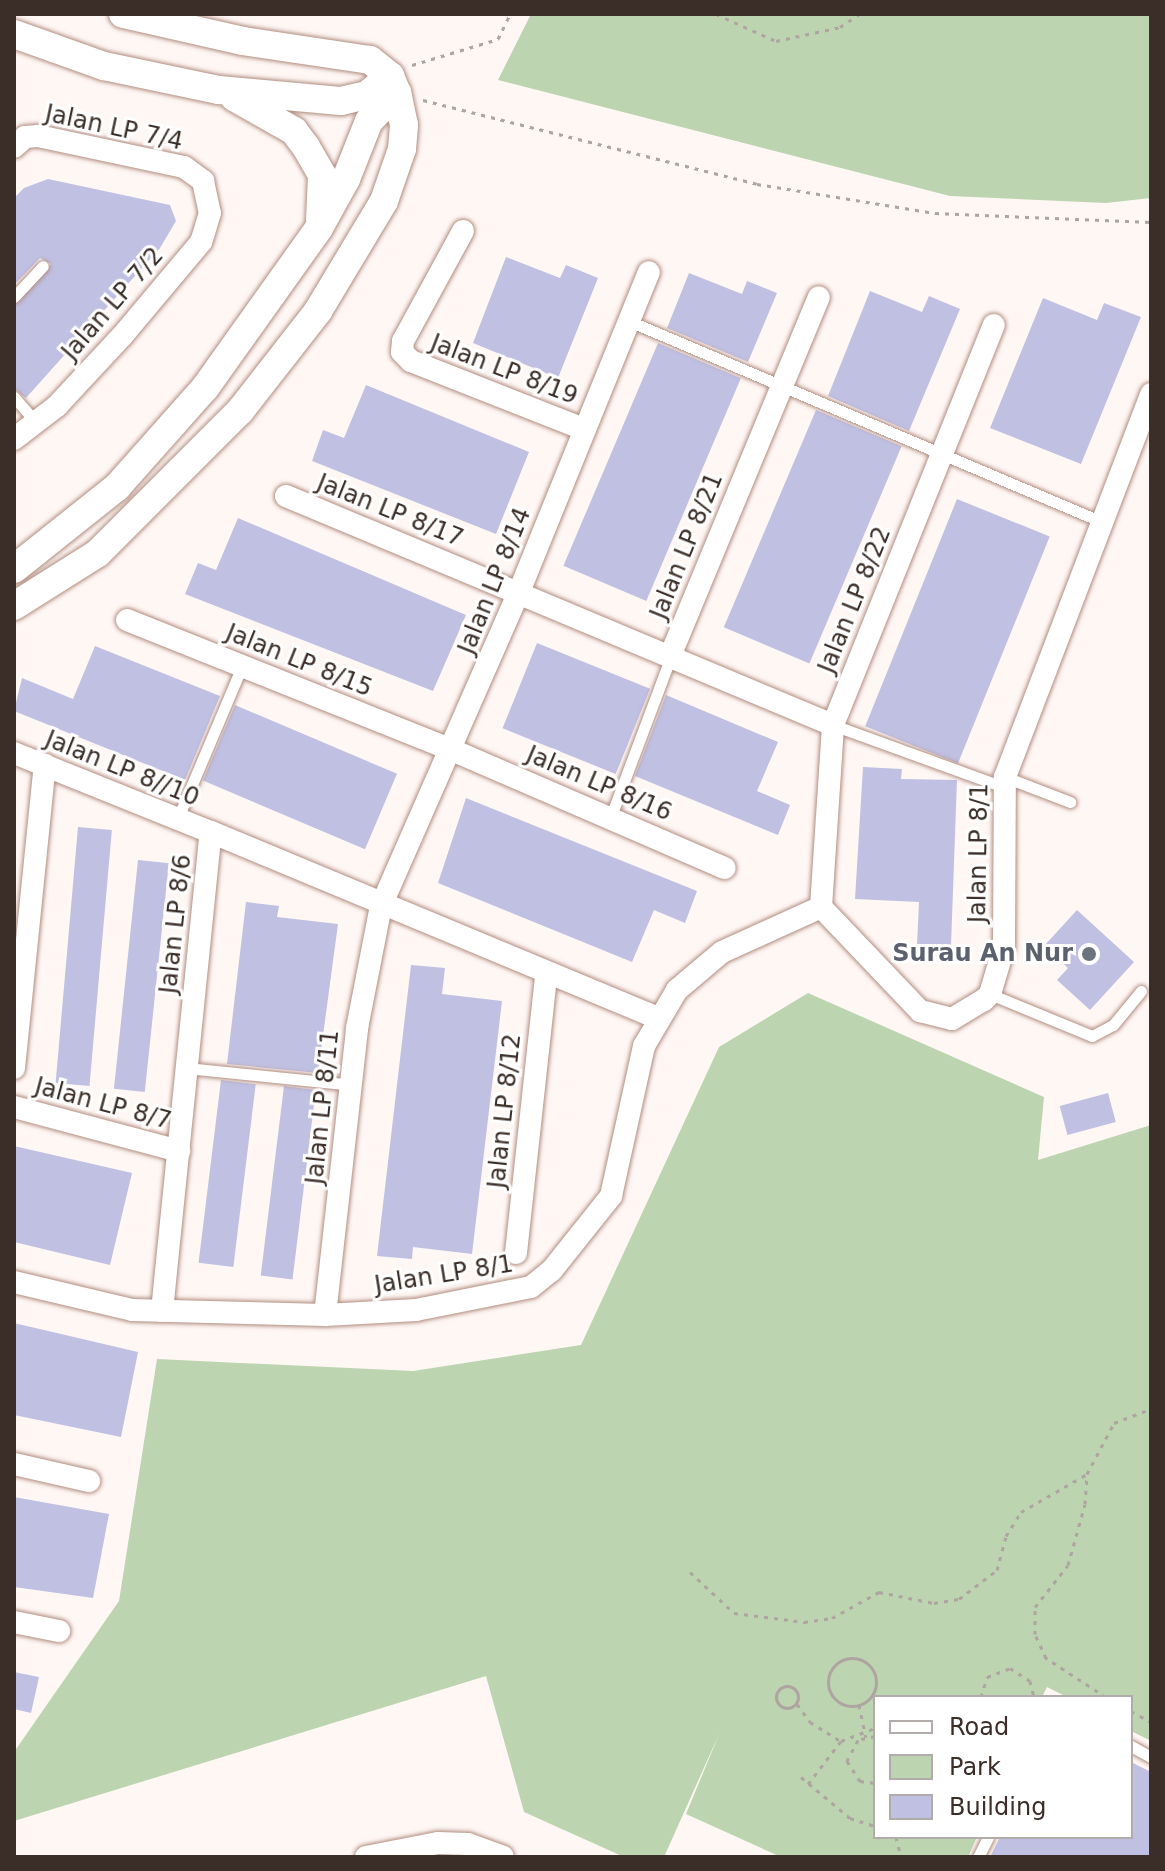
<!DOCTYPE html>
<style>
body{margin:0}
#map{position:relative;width:1165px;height:1871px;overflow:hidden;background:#fff7f4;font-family:"DejaVu Sans",sans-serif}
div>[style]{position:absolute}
.green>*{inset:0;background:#bcd4b0}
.building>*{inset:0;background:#c0c0e3;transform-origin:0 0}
.path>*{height:3px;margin-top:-1.5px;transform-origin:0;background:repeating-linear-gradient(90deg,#aea4a0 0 4px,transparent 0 10px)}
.path>.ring{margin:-1.5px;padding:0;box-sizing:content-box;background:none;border:3px solid #aea4a0;border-radius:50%}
.roads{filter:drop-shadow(0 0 2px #b18d80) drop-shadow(0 0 2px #b18d80)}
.service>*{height:11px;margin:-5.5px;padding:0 5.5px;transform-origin:5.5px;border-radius:5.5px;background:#fff}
.minor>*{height:22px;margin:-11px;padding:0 11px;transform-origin:11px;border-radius:11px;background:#fff}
.tertiary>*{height:28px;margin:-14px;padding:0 14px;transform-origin:14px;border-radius:14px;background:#fff}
.dots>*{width:22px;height:22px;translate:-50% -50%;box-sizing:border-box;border:4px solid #fff;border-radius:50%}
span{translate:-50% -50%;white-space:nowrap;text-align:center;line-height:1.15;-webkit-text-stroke:6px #fff;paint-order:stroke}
.street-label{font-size:24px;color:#3b2d27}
.worship-label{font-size:24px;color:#5b616d;font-weight:700}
.right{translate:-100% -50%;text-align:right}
.frame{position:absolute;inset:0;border:16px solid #3b2d27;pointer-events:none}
.legend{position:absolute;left:873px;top:1695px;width:260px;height:144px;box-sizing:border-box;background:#fff;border:2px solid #b1aba9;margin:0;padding:10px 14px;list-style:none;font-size:24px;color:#3b2d27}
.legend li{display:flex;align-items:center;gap:16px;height:40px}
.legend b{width:40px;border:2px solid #b1aba9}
</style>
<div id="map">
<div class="green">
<i style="clip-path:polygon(531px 14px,1151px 14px,1151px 198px,1106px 203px,950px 196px,498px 80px)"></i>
<i style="clip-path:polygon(808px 993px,1044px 1097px,1038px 1160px,1151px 1125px,1151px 1741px,1131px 1731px,1131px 1697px,1067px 1697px,1047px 1687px,1042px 1697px,875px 1697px,875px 1837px,977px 1837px,968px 1857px,781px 1857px,686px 1814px,720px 1732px,664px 1857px,624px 1857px,524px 1812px,486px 1676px,14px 1821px,14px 1752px,119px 1601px,157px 1359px,413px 1371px,581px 1345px,719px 1047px)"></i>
</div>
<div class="building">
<i style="clip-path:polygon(48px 179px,170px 205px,176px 221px,160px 248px,26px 398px,14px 389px,14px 305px,51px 264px,40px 258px,14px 285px,14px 198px,24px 188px)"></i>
<i style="clip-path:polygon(506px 257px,560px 278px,566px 265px,598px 278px,558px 378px,473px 343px)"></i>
<i style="clip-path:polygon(689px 273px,742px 294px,747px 281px,777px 293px,748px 362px,667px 328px)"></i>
<i style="clip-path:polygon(870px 291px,922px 312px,929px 296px,960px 309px,909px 431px,828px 396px)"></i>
<i style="clip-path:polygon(1043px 298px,1097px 320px,1104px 303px,1141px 317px,1081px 464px,990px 428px)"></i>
<i style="left:658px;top:343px;width:90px;height:242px;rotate:23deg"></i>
<i style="clip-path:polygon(366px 385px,529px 452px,496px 534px,312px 461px,323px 430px,344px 438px)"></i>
<i style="left:816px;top:410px;width:93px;height:236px;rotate:23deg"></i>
<i style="left:957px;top:499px;width:100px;height:245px;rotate:22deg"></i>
<i style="clip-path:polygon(238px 518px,466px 615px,433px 691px,185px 594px,198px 563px,216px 570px)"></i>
<i style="left:537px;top:643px;width:122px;height:92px;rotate:22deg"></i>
<i style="clip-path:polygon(95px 646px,220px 696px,185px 780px,14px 711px,22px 678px,73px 699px)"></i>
<i style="clip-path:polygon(666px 695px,778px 742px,757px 791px,790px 805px,778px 835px,635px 776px)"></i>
<i style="left:235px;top:705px;width:176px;height:82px;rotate:23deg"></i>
<i style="clip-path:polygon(863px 767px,902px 769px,901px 779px,957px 780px,951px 946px,917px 945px,919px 902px,855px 899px)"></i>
<i style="clip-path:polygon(466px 798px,697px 891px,685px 923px,654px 910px,632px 962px,438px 883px)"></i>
<i style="left:78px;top:827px;width:34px;height:257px;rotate:5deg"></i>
<i style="left:138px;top:860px;width:31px;height:230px;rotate:6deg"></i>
<i style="clip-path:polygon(246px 902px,279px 906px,277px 917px,338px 924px,318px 1073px,227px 1064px)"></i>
<i style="clip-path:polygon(1077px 910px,1134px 962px,1090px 1010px,1057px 980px,1068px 968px,1044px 946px)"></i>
<i style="clip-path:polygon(411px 965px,445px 968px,442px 994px,502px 1001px,472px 1254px,413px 1247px,412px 1259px,377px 1256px)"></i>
<i style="left:221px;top:1080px;width:35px;height:184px;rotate:7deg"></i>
<i style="left:284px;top:1086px;width:32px;height:191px;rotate:7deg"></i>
<i style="left:1108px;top:1093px;width:30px;height:50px;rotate:75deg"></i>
<i style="clip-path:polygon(14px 1146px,132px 1173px,110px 1265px,14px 1242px)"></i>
<i style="clip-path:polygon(14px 1323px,138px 1352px,121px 1437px,14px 1415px)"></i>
<i style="clip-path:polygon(14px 1497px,109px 1514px,93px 1598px,14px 1587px)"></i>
<i style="clip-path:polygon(14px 1672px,39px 1677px,31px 1713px,14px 1709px)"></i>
<i style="clip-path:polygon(1131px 1762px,1151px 1772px,1151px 1857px,990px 1857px,1000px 1837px,1131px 1837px)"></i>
</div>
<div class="path">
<i style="left:716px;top:14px;width:66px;rotate:24.2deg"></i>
<i style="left:776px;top:41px;width:66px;rotate:-12.3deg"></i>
<i style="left:840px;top:27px;width:23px;rotate:-34deg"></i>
<i style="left:412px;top:65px;width:90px;rotate:-16.8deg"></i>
<i style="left:498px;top:39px;width:28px;rotate:-64deg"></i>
<i style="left:423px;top:100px;width:344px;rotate:14.1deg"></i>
<i style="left:757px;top:184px;width:180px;rotate:9.3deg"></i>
<i style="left:935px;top:213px;width:216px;rotate:2.4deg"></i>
<i style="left:690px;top:1572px;width:60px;rotate:43deg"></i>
<i style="left:734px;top:1613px;width:71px;rotate:7.3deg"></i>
<i style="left:804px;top:1622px;width:28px;rotate:-8deg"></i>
<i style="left:832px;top:1618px;width:54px;rotate:-29deg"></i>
<i style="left:879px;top:1592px;width:56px;rotate:11.3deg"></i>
<i style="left:934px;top:1603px;width:25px;rotate:-9deg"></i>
<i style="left:959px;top:1599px;width:48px;rotate:-37.3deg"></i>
<i style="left:997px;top:1570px;width:35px;rotate:-75deg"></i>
<i style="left:1006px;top:1536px;width:28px;rotate:-58deg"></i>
<i style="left:1021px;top:1512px;width:76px;rotate:-29.9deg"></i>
<i class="ring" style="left:828px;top:1658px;width:45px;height:45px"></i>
<i class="ring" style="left:776px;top:1686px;width:19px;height:19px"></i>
<i style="left:981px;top:1697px;width:21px;rotate:-73deg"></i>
<i style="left:987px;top:1677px;width:25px;rotate:-21deg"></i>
<i style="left:1010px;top:1668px;width:24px;rotate:33deg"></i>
<i style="left:1030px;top:1681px;width:16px;rotate:76deg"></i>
<i style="left:1106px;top:1697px;width:72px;rotate:-147deg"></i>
<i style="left:1046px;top:1658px;width:26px;rotate:-115deg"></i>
<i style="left:1035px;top:1634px;width:27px;rotate:-90deg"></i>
<i style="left:1035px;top:1607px;width:53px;rotate:-51.8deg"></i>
<i style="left:1068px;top:1565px;width:63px;rotate:-74.4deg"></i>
<i style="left:1085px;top:1504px;width:30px;rotate:-86deg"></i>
<i style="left:1087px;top:1474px;width:58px;rotate:-62.1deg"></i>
<i style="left:1114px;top:1423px;width:40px;rotate:-21deg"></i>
<i style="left:797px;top:1704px;width:22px;rotate:54deg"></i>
<i style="left:810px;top:1722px;width:36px;rotate:32deg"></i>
<i style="left:859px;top:1705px;width:33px;rotate:78deg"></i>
<i style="left:1131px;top:1711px;width:23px;rotate:29deg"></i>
<i style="left:875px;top:1736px;width:17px;rotate:167deg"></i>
<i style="left:858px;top:1740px;width:24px;rotate:118deg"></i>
<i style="left:847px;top:1761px;width:24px;rotate:57deg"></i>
<i style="left:860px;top:1781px;width:15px;rotate:8deg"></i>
<i style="left:801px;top:1777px;width:64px;rotate:39.9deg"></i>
<i style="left:850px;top:1818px;width:26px;rotate:18deg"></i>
<i style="left:808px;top:1784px;width:54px;rotate:-52.5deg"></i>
<i style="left:841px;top:1741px;width:36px;rotate:-21deg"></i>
<i style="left:896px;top:1837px;width:21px;rotate:76deg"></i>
</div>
<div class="roads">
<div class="service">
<i style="left:14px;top:297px;width:42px;rotate:-46.9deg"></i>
<i style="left:629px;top:321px;width:514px;rotate:23.02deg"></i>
<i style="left:14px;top:397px;width:35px;rotate:49deg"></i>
<i style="left:833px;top:725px;width:181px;rotate:20deg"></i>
<i style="left:1005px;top:777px;width:70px;rotate:21deg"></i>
<i style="left:611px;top:816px;width:171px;rotate:-69.4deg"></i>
<i style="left:177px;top:820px;width:167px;rotate:-67.1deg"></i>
<i style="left:990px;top:994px;width:110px;rotate:22.4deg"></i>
<i style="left:1092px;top:1036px;width:24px;rotate:-28deg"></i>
<i style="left:1113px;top:1025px;width:44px;rotate:-50.5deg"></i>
<i style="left:187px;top:1068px;width:167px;rotate:5.8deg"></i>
<i style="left:1131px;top:1746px;width:23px;rotate:29deg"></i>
<i style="left:978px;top:1857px;width:22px;rotate:-63deg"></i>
</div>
<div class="minor">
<i style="left:14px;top:147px;width:15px;rotate:-42deg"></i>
<i style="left:25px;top:137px;width:13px;rotate:-4deg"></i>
<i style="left:38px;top:136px;width:149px;rotate:12deg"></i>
<i style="left:184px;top:167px;width:24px;rotate:36deg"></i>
<i style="left:203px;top:181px;width:33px;rotate:78deg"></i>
<i style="left:210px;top:213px;width:30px;rotate:107deg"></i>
<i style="left:201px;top:242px;width:123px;rotate:130deg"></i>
<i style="left:122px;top:336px;width:96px;rotate:132.9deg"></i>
<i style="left:57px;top:406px;width:54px;rotate:142.5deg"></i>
<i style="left:463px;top:231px;width:125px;rotate:118.6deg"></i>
<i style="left:403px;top:341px;width:11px;rotate:95deg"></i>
<i style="left:402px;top:352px;width:13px;rotate:45deg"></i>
<i style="left:411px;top:361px;width:186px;rotate:21.5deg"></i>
<i style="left:286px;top:496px;width:593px;rotate:22.72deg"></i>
<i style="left:127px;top:620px;width:350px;rotate:21.8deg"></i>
<i style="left:452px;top:750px;width:297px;rotate:23.4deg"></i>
<i style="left:671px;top:654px;width:386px;rotate:-67.5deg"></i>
<i style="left:14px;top:753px;width:212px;rotate:21.9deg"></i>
<i style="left:821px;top:907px;width:182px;rotate:-86.2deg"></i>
<i style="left:833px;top:725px;width:431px;rotate:-68.1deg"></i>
<i style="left:14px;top:1068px;width:305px;rotate:-84.2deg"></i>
<i style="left:14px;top:1107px;width:171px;rotate:14.9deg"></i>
<i style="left:516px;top:1253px;width:280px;rotate:-83.8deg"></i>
<i style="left:14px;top:1282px;width:121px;rotate:13.3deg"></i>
<i style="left:132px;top:1310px;width:193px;rotate:1.5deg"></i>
<i style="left:325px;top:1315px;width:91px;rotate:-3.1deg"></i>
<i style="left:416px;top:1310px;width:117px;rotate:-11.3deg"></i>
<i style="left:531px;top:1287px;width:27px;rotate:-39deg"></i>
<i style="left:552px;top:1270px;width:95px;rotate:-51.4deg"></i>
<i style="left:611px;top:1196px;width:154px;rotate:-77.6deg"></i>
<i style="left:644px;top:1046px;width:65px;rotate:-59.5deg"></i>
<i style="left:677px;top:990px;width:59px;rotate:-40.2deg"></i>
<i style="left:722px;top:952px;width:109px;rotate:-24.4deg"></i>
<i style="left:821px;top:907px;width:144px;rotate:46.4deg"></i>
<i style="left:920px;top:1011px;width:33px;rotate:14deg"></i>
<i style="left:952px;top:1019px;width:37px;rotate:-31deg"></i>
<i style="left:984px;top:1000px;width:8px;rotate:-45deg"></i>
<i style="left:990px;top:994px;width:49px;rotate:-73.4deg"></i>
<i style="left:1004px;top:947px;width:170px;rotate:-89.7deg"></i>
<i style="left:1005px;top:777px;width:410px;rotate:-69.1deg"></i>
<i style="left:162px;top:1311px;width:481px;rotate:-84.2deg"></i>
<i style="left:211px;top:832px;width:484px;rotate:22.6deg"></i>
<i style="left:325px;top:1315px;width:289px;rotate:-83.6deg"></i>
<i style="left:357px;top:1028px;width:124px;rotate:-78.9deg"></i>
<i style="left:381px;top:906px;width:343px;rotate:-66.3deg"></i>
<i style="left:519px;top:592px;width:345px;rotate:-67.9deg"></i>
<i style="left:14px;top:1464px;width:77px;rotate:12.8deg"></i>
<i style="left:14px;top:1622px;width:46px;rotate:11.3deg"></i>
<i style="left:366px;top:1857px;width:73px;rotate:-11deg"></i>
<i style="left:438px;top:1843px;width:30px;rotate:2deg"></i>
<i style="left:468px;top:1844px;width:37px;rotate:20deg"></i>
</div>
<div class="tertiary">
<i style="left:14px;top:34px;width:96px;rotate:19.6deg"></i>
<i style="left:104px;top:66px;width:117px;rotate:11.8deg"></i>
<i style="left:219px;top:90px;width:122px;rotate:5.2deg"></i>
<i style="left:341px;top:101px;width:27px;rotate:-13deg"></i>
<i style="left:367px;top:95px;width:30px;rotate:-40deg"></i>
<i style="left:234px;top:97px;width:69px;rotate:29.5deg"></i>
<i style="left:294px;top:131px;width:20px;rotate:53deg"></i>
<i style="left:306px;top:147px;width:32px;rotate:60deg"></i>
<i style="left:322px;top:175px;width:45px;rotate:92.5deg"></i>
<i style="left:14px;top:569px;width:132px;rotate:-38.5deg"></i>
<i style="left:117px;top:487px;width:132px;rotate:-48.4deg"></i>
<i style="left:205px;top:388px;width:196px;rotate:-54.5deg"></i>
<i style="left:319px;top:228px;width:56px;rotate:-61.1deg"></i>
<i style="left:346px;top:179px;width:62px;rotate:-68.4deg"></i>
<i style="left:369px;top:121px;width:40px;rotate:-45deg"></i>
<i style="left:14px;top:606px;width:99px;rotate:-32.2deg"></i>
<i style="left:98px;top:553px;width:201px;rotate:-45deg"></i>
<i style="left:240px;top:411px;width:127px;rotate:-52deg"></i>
<i style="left:318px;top:311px;width:128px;rotate:-59deg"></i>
<i style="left:384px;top:201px;width:55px;rotate:-70.9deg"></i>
<i style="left:402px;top:149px;width:24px;rotate:-85deg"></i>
<i style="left:404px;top:125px;width:33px;rotate:-102deg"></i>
<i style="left:397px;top:93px;width:18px;rotate:-112deg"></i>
<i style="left:390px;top:76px;width:26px;rotate:-141deg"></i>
<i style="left:370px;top:60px;width:128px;rotate:-171.5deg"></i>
<i style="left:243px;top:41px;width:123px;rotate:-167.3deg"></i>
</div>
</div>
<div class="dots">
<i style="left:1089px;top:954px;background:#6b7280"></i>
</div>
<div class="street-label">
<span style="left:114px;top:128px;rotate:12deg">Jalan LP 7/4</span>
<span style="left:113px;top:304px;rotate:-49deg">Jalan LP 7/2</span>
<span style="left:504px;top:370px;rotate:21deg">Jalan LP 8/19</span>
<span style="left:390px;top:511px;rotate:22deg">Jalan LP 8/17</span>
<span style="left:687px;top:546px;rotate:-68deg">Jalan LP 8/21</span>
<span style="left:495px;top:581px;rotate:-68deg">Jalan LP 8/14</span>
<span style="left:855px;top:600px;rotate:-68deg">Jalan LP 8/22</span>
<span style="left:299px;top:661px;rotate:22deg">Jalan LP 8/15</span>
<span style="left:122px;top:769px;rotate:22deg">Jalan LP 8//10</span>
<span style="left:599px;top:784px;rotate:23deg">Jalan LP 8/16</span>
<span style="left:979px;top:853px;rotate:-89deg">Jalan LP 8/1</span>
<span style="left:176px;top:924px;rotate:-84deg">Jalan LP 8/6</span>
<span style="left:103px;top:1104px;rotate:15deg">Jalan LP 8/7</span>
<span style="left:323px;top:1107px;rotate:-84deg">Jalan LP 8/11</span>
<span style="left:505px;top:1111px;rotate:-84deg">Jalan LP 8/12</span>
<span style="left:444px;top:1275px;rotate:-9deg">Jalan LP 8/1</span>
</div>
<div class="worship-label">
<span class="right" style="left:1073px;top:954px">Surau An Nur</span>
</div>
<div class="frame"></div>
<ul class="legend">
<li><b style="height:10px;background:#fff"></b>Road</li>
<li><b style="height:22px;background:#bcd4b0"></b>Park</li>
<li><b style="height:22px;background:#c0c0e3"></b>Building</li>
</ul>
</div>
